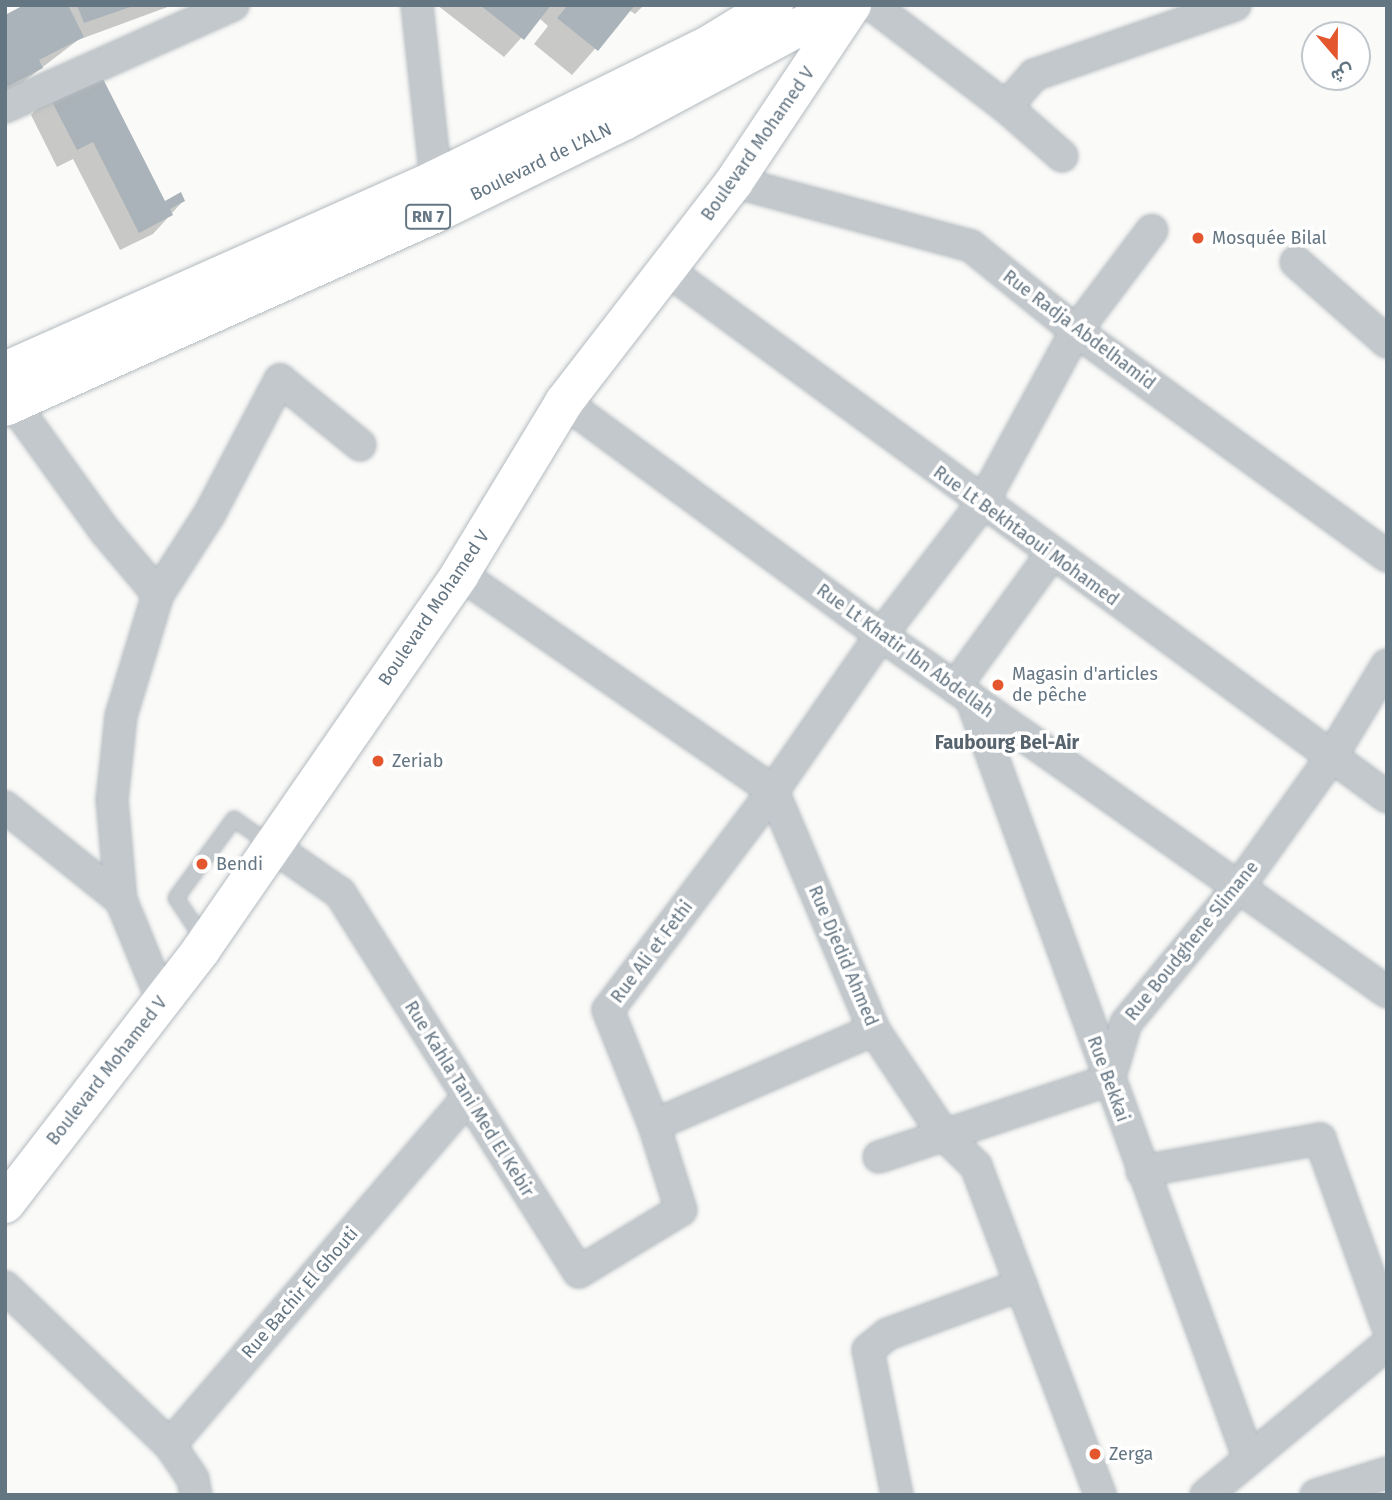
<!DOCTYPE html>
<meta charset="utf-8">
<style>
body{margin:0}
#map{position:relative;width:1392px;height:1500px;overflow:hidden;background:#fafaf8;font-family:"Fira Sans",Vazirmatn,sans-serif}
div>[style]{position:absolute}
.shadow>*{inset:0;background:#0003}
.building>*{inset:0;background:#aab3b9}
.roads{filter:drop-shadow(0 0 2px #b3babf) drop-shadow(0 0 2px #b3babf)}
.service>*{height:14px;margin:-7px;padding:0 7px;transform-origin:7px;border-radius:7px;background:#c3c8cc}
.minor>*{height:30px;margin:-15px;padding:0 15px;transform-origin:15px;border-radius:15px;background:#c3c8cc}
.secondary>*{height:38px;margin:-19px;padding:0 19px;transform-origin:19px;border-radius:19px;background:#fff}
.primary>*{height:38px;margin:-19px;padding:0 19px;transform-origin:19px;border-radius:19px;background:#fff}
.dots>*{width:19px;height:19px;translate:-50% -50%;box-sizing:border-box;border:4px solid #fff;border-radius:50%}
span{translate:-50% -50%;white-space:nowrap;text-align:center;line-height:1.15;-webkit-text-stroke:7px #fff;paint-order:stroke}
.shield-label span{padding:2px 5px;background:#fff;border:2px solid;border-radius:5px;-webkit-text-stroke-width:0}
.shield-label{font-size:16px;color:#657683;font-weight:700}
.street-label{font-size:18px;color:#657683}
.poi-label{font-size:18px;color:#657683}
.left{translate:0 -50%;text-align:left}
.neighbourhood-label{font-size:19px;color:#57646e;font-weight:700}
.frame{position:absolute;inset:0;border:7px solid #657683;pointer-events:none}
.north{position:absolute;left:1301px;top:21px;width:70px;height:70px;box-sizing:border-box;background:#fff;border:2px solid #c1c8cd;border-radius:50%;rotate:160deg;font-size:19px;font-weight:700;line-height:28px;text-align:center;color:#657683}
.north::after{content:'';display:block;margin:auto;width:24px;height:32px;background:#e4572e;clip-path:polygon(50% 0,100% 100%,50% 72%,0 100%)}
</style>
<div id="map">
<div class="shadow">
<i style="clip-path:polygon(28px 5px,173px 5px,78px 40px,5px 96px,5px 17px)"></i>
<i style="clip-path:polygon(437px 5px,644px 5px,635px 14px,629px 10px,572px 75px,534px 44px,548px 26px,539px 18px,504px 57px)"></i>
<i style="clip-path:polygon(50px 96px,164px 203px,183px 201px,153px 234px,120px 250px,73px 159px,57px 167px,31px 115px)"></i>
</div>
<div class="building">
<i style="clip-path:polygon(24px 5px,68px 5px,84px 37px,39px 60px,43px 68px,5px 88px,5px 15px)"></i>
<i style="clip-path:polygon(77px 5px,133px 5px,133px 6px,84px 23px)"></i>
<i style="clip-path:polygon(480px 5px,551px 5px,524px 40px)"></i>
<i style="clip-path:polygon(568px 5px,635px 5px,598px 51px,557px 18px)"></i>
<i style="clip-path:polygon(98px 69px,165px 201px,181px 192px,185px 201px,170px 209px,173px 215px,139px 233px,93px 142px,77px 150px,48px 94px)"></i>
</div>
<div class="roads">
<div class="service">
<i style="left:204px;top:940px;width:50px;rotate:-123.7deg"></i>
<i style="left:176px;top:898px;width:98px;rotate:-53.7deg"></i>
<i style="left:234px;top:819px;width:45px;rotate:35.1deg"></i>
</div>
<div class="minor">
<i style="left:417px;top:5px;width:175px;rotate:83.8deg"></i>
<i style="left:872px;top:5px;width:168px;rotate:37.3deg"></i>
<i style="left:5px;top:107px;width:250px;rotate:-24.1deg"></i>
<i style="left:1062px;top:156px;width:74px;rotate:-138.8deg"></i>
<i style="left:1006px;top:107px;width:43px;rotate:-48.8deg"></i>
<i style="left:1034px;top:75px;width:213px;rotate:-19.2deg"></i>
<i style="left:734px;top:182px;width:245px;rotate:15.1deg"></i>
<i style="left:971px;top:246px;width:135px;rotate:39deg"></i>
<i style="left:1076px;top:331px;width:384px;rotate:35.9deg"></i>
<i style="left:1296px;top:262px;width:121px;rotate:41.3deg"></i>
<i style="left:667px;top:270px;width:892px;rotate:36.2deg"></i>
<i style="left:5px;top:392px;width:171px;rotate:54.3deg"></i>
<i style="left:105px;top:531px;width:82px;rotate:49.9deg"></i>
<i style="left:158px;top:594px;width:94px;rotate:-57.2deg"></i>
<i style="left:209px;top:515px;width:153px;rotate:-62.3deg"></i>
<i style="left:280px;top:380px;width:103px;rotate:39.1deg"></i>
<i style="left:564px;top:402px;width:393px;rotate:36.3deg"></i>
<i style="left:881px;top:635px;width:619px;rotate:35.2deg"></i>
<i style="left:460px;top:574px;width:381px;rotate:34.7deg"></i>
<i style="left:773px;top:791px;width:259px;rotate:67.1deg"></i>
<i style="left:874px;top:1030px;width:126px;rotate:56.3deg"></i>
<i style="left:944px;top:1135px;width:45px;rotate:44.1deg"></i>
<i style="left:976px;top:1166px;width:352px;rotate:69.3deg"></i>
<i style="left:158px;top:594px;width:127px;rotate:106.9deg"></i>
<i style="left:121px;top:716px;width:84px;rotate:96.1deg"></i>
<i style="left:112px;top:800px;width:100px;rotate:84.9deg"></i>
<i style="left:121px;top:900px;width:108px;rotate:67.7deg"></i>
<i style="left:955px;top:687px;width:163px;rotate:-54deg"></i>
<i style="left:971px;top:698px;width:810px;rotate:69.93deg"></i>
<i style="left:5px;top:807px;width:149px;rotate:38.7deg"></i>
<i style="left:272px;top:846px;width:83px;rotate:34.7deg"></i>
<i style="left:340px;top:893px;width:448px;rotate:57.8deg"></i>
<i style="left:579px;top:1272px;width:119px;rotate:-31.3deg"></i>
<i style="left:681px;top:1210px;width:89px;rotate:-107.6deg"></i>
<i style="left:654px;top:1125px;width:124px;rotate:-111.8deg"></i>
<i style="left:608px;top:1010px;width:274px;rotate:-53deg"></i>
<i style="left:773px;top:791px;width:190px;rotate:-55.3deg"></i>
<i style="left:881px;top:635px;width:165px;rotate:-52.4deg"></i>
<i style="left:982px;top:504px;width:197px;rotate:-61.5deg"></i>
<i style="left:1076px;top:331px;width:126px;rotate:-53deg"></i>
<i style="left:654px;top:1125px;width:240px;rotate:-23.4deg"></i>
<i style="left:879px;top:1157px;width:243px;rotate:-18.5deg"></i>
<i style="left:1109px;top:1080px;width:59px;rotate:-73.4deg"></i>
<i style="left:1126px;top:1023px;width:174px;rotate:-50.4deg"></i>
<i style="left:1237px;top:889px;width:160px;rotate:-54.4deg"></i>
<i style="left:1330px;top:759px;width:110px;rotate:-58.8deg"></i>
<i style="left:1142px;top:1171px;width:181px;rotate:-10.2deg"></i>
<i style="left:1320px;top:1139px;width:198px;rotate:70.2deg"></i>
<i style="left:5px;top:1287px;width:228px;rotate:43.8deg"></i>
<i style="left:196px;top:1495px;width:16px;rotate:-101deg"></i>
<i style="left:193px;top:1479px;width:41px;rotate:-124.1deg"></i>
<i style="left:170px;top:1445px;width:458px;rotate:-49.4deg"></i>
<i style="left:897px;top:1495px;width:148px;rotate:-101.3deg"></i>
<i style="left:868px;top:1350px;width:26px;rotate:-39deg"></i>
<i style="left:888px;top:1334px;width:142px;rotate:-20.2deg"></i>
<i style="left:1206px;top:1495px;width:236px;rotate:-39.8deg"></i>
<i style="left:1316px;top:1495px;width:74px;rotate:-17.2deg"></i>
</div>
<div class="secondary">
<i style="left:5px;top:1204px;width:321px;rotate:-52.3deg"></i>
<i style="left:201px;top:950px;width:457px;rotate:-55.4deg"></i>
<i style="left:460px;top:574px;width:201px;rotate:-58.8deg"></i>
<i style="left:564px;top:402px;width:278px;rotate:-52.3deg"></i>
<i style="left:734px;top:182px;width:213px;rotate:-56.3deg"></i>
</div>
<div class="primary">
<i style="left:5px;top:371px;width:472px;rotate:-24deg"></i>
<i style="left:436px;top:179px;width:305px;rotate:-26.2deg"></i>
<i style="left:710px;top:44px;width:75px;rotate:-31.4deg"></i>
<i style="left:5px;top:407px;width:475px;rotate:-24.2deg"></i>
<i style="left:438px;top:212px;width:207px;rotate:-26.1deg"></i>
<i style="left:624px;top:121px;width:245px;rotate:-28.2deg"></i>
</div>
</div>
<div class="dots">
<i style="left:1198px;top:238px;background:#e4572e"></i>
<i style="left:998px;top:685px;background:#e4572e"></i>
<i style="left:378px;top:761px;background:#e4572e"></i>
<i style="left:202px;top:864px;background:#e4572e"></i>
<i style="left:1095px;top:1454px;background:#e4572e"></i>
</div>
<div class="shield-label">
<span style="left:428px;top:217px">RN 7</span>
</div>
<div class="street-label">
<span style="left:758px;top:144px;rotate:-55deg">Boulevard Mohamed V</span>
<span style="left:541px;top:162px;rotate:-26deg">Boulevard de L'ALN</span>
<span style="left:1079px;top:330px;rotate:37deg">Rue Radja Abdelhamid</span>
<span style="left:1026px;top:536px;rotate:36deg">Rue Lt Bekhtaoui Mohamed</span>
<span style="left:434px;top:608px;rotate:-56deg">Boulevard Mohamed V</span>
<span style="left:905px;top:651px;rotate:36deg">Rue Lt Khatir Ibn Abdellah</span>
<span style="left:1192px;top:941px;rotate:-51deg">Rue Boudghene Slimane</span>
<span style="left:652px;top:952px;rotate:-53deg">Rue Ali et Fethi</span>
<span style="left:843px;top:956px;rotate:67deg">Rue Djedid Ahmed</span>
<span style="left:107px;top:1071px;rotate:-52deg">Boulevard Mohamed V</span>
<span style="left:1108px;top:1079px;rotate:70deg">Rue Bekkai</span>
<span style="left:469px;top:1099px;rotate:58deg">Rue Kahla Tani Med El Kebir</span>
<span style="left:300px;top:1293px;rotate:-49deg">Rue Bachir El Ghouti</span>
</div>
<div class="poi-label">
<span class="left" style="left:1212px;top:238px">Mosquée Bilal</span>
<span class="left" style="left:1012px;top:685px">Magasin d'articles<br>de pêche</span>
<span class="left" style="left:392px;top:761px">Zeriab</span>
<span class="left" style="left:216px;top:864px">Bendi</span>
<span class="left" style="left:1109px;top:1454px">Zerga</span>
</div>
<div class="neighbourhood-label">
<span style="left:1007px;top:743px">Faubourg Bel-Air</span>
</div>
<div class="frame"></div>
<div class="north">ش</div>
</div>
